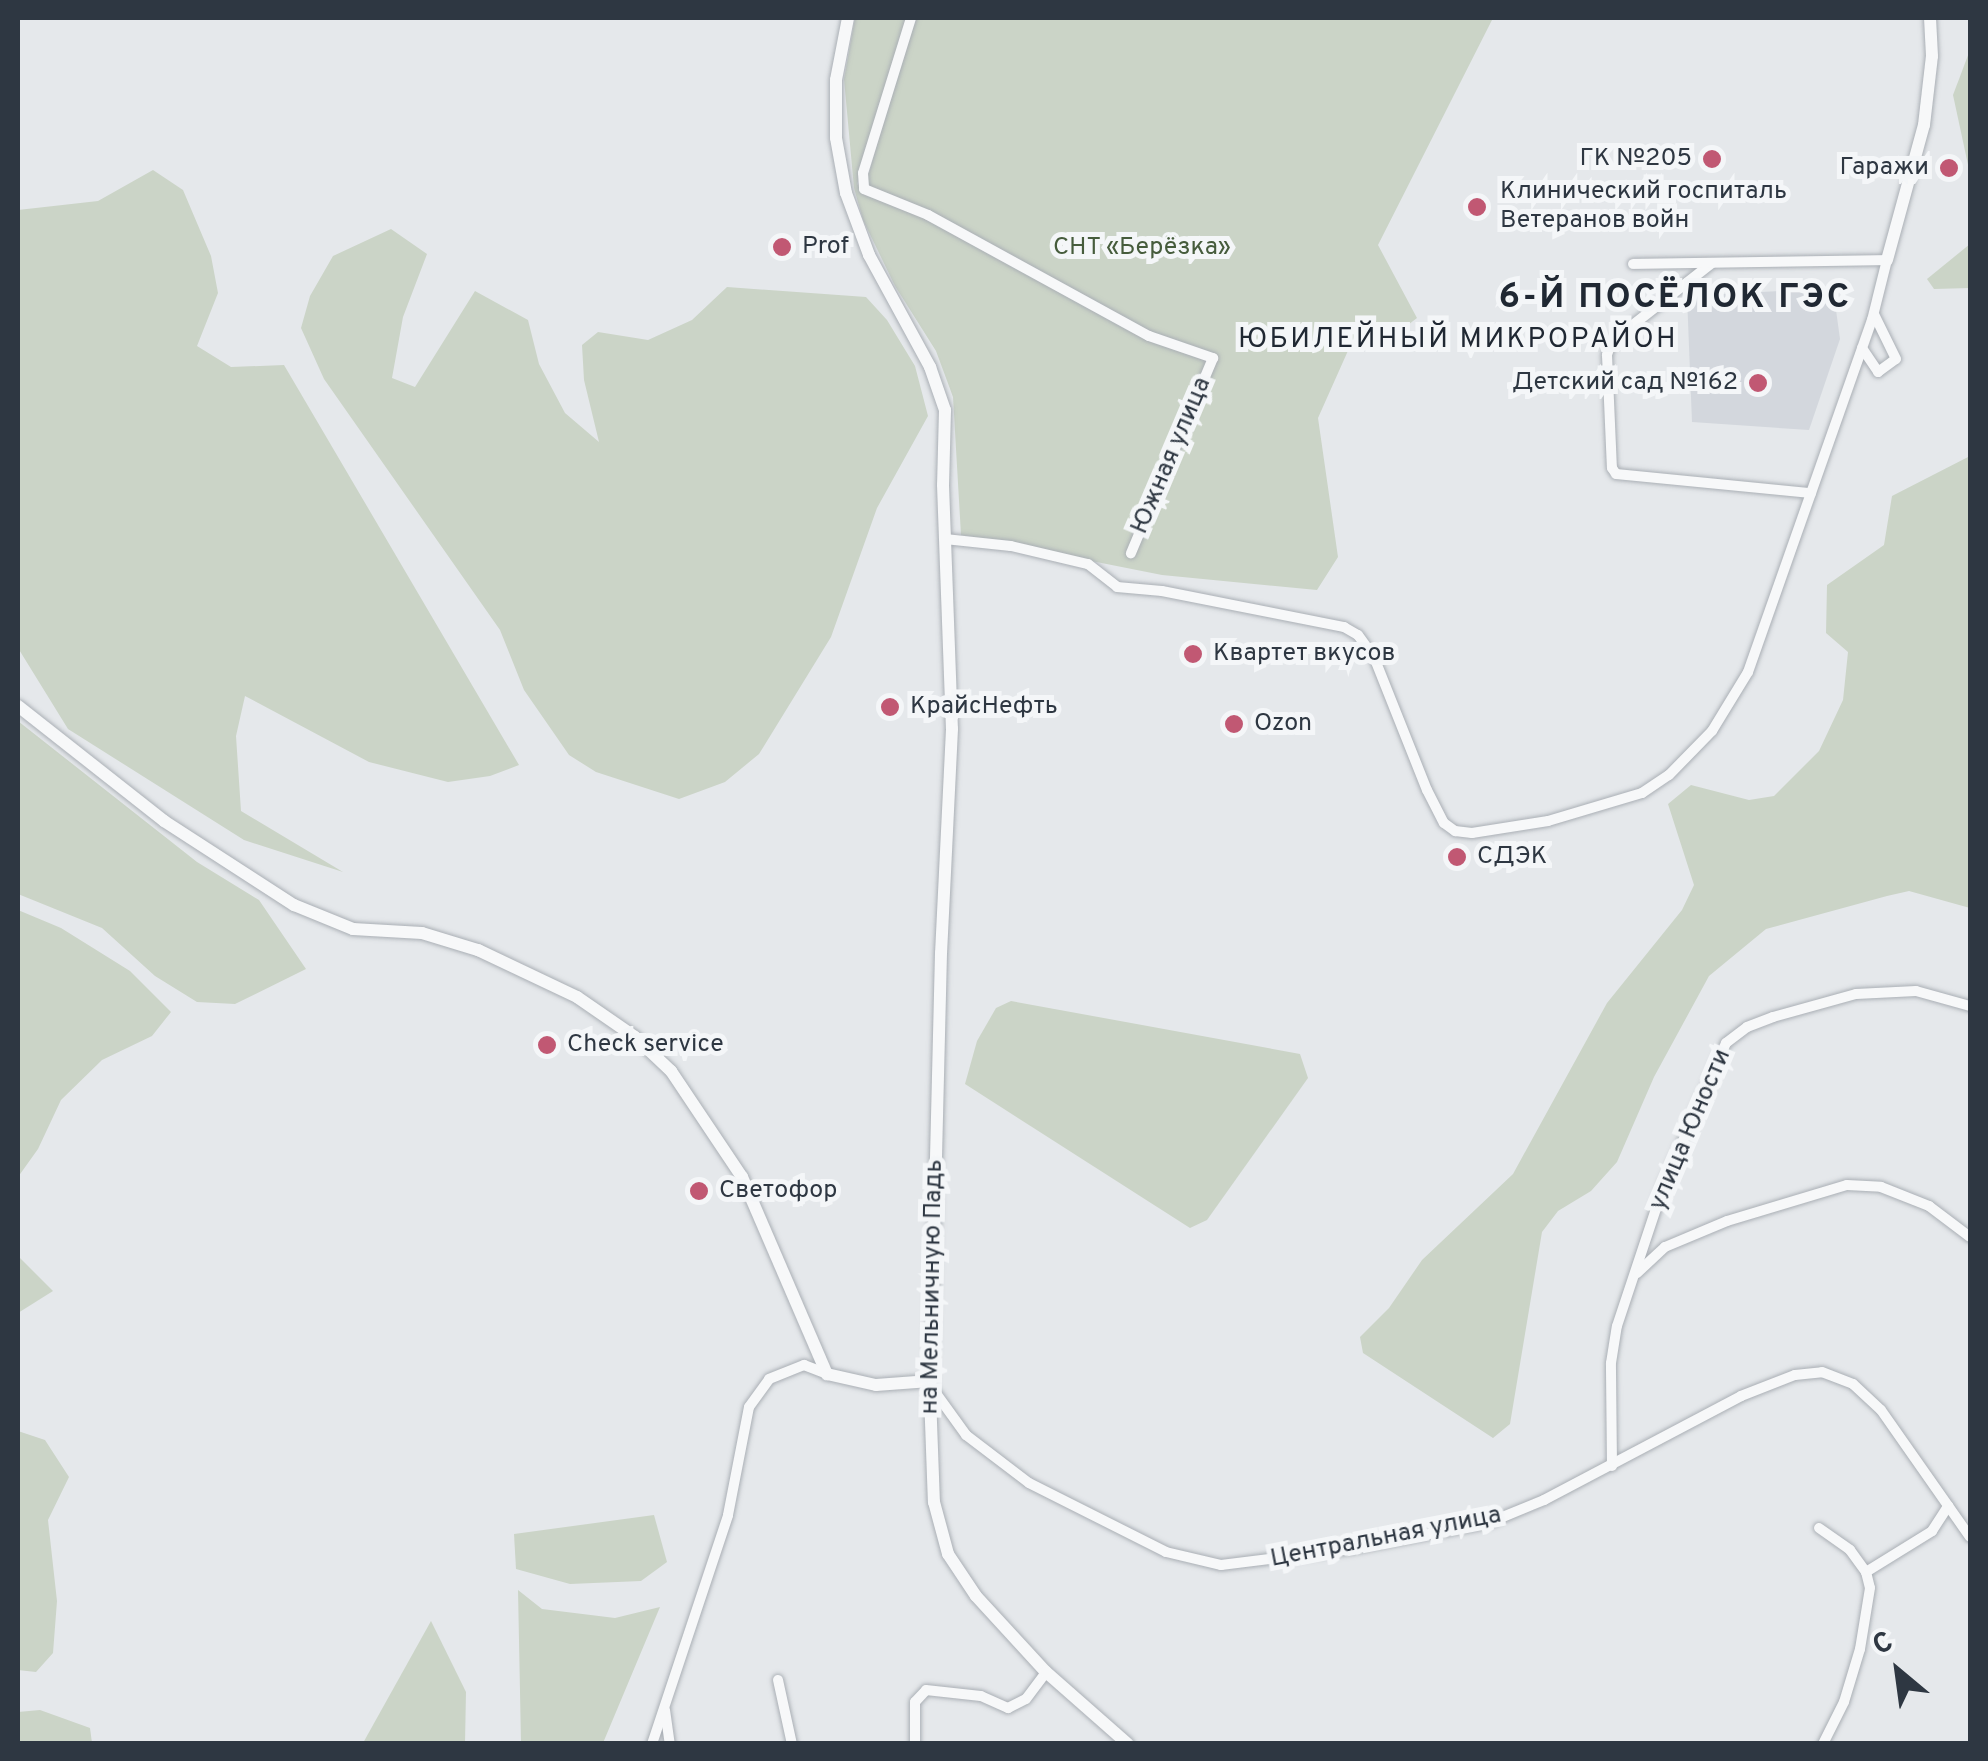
<!DOCTYPE html>
<html>
<head>
<meta charset="utf-8">
<style>
	body { margin:0 }
	#map { position:relative; width:1988px; height:1761px; overflow:hidden; background:#e5e8eb; font-family:Overpass,sans-serif }
	div>[style] { position:absolute }
	.built>* { inset:0; background:#d3d7dd }
	.green>* { inset:0; background:#cbd4c7 }
	.roads { filter:drop-shadow(0 0 2px #aaafb5) drop-shadow(0 0 2px #aaafb5) }
	.minor>* { height:10px; margin:-5px; padding:0 5px; transform-origin:5px; border-radius:5px; background:#f7f8f9 }
	.tertiary>* { height:12px; margin:-6px; padding:0 6px; transform-origin:6px; border-radius:6px; background:#f7f8f9 }
	.dots>* { width:28px; height:28px; translate:-50% -50%; box-sizing:border-box; border:5px solid #f4f6f8; border-radius:50% }
	span { translate:-50% -50%; white-space:nowrap; text-align:center; line-height:1.15; -webkit-text-stroke:10px #f4f6f8; paint-order:stroke }
	.poi-label { font-size:25px; color:#2e3742 }
	.right { translate:-100% -50%; text-align:right }
	.left { translate:0 -50%; text-align:left }
	.park-label { font-size:25px; color:#465c3c }
	.street-label { font-size:25px; color:#2e3742 }
	.neighbourhood-label { font-size:28px; color:#202833; letter-spacing:2.5px }
	.district-label { font-size:35px; color:#202833; font-weight:700; letter-spacing:2.5px }
	.frame { position:absolute; inset:0; border:20px solid #2e3742; pointer-events:none }
	.north { position:absolute; left:1848px; top:1621px; width:100px; height:100px; -webkit-text-stroke:8px #f4f6f8; paint-order:stroke; rotate:331deg; font-size:28px; font-weight:700; line-height:40px; text-align:center; color:#2e3742 }
	.north::after { content:''; display:block; margin:auto; width:35px; height:45px; background:#2e3742; clip-path:polygon(50% 0,100% 100%,50% 72%,0 100%) }
</style>
</head>
<body>
<div id="map">
	<div class="built">
		<div style="clip-path:polygon(1833px 288px,1840px 339px,1809px 430px,1692px 422px,1687px 296px)"></div>
	</div>
	<div class="green">
		<div style="clip-path:polygon(855px 18px,906px 18px,857px 185px,869px 173px,903px 51px,917px 18px,1493px 18px,1378px 245px,1417px 318px,1379px 347px,1355px 335px,1318px 418px,1338px 557px,1317px 590px,1162px 575px,961px 535px,953px 397px,936px 351px,895px 286px,863px 220px,854px 188px,844px 79px)"></div>
		<div style="clip-path:polygon(1970px 50px,1970px 174px,1953px 95px)"></div>
		<div style="clip-path:polygon(153px 170px,183px 190px,211px 256px,218px 293px,197px 346px,231px 367px,284px 365px,519px 765px,490px 776px,448px 782px,369px 762px,245px 696px,236px 736px,241px 811px,343px 872px,244px 840px,68px 729px,18px 648px,18px 210px,98px 201px)"></div>
		<div style="clip-path:polygon(391px 229px,427px 254px,403px 317px,392px 378px,415px 387px,475px 291px,528px 320px,539px 364px,565px 413px,599px 442px,584px 380px,582px 345px,598px 332px,648px 340px,692px 320px,727px 287px,866px 297px,887px 320px,915px 366px,928px 416px,877px 508px,831px 637px,759px 754px,725px 782px,679px 799px,596px 772px,569px 755px,524px 690px,500px 630px,324px 379px,301px 328px,310px 296px,333px 256px)"></div>
		<div style="clip-path:polygon(1970px 244px,1970px 288px,1934px 289px,1927px 279px)"></div>
		<div style="clip-path:polygon(1970px 456px,1970px 908px,1909px 891px,1887px 896px,1766px 929px,1709px 976px,1654px 1077px,1617px 1162px,1591px 1191px,1558px 1211px,1542px 1232px,1510px 1424px,1493px 1438px,1363px 1353px,1360px 1337px,1389px 1308px,1422px 1260px,1513px 1174px,1607px 1003px,1682px 910px,1694px 885px,1668px 804px,1691px 785px,1749px 800px,1774px 796px,1819px 751px,1843px 700px,1848px 652px,1826px 633px,1827px 585px,1884px 545px,1892px 496px)"></div>
		<div style="clip-path:polygon(18px 721px,197px 862px,259px 900px,306px 969px,235px 1004px,197px 1002px,155px 976px,102px 928px,18px 894px)"></div>
		<div style="clip-path:polygon(18px 910px,61px 928px,130px 971px,171px 1012px,152px 1036px,102px 1060px,61px 1100px,38px 1149px,18px 1177px)"></div>
		<div style="clip-path:polygon(1011px 1001px,1300px 1054px,1308px 1078px,1207px 1220px,1190px 1228px,965px 1084px,977px 1041px,996px 1008px)"></div>
		<div style="clip-path:polygon(18px 1256px,53px 1291px,18px 1313px)"></div>
		<div style="clip-path:polygon(18px 1431px,45px 1440px,69px 1477px,48px 1520px,57px 1601px,53px 1653px,36px 1672px,18px 1670px)"></div>
		<div style="clip-path:polygon(654px 1515px,667px 1562px,641px 1581px,570px 1584px,516px 1569px,514px 1534px)"></div>
		<div style="clip-path:polygon(518px 1590px,542px 1609px,615px 1618px,660px 1607px,603px 1743px,521px 1743px)"></div>
		<div style="clip-path:polygon(431px 1621px,466px 1692px,465px 1743px,363px 1743px)"></div>
		<div style="clip-path:polygon(40px 1710px,90px 1728px,92px 1743px,18px 1743px,18px 1712px)"></div>
	</div>
	<div class="roads">
		<div class="minor">
			<div style="left:911px;top:18px;width:162px;rotate:107.2deg"></div>
			<div style="left:863px;top:173px;width:16px;rotate:86deg"></div>
			<div style="left:864px;top:189px;width:69px;rotate:22.1deg"></div>
			<div style="left:928px;top:215px;width:252px;rotate:28.7deg"></div>
			<div style="left:1149px;top:336px;width:68px;rotate:19deg"></div>
			<div style="left:1213px;top:358px;width:212px;rotate:112.8deg"></div>
			<div style="left:1712px;top:263px;width:127px;rotate:142deg"></div>
			<div style="left:1612px;top:341px;width:15px;rotate:110deg"></div>
			<div style="left:1607px;top:355px;width:113px;rotate:87.5deg"></div>
			<div style="left:1612px;top:468px;width:7px;rotate:56deg"></div>
			<div style="left:1616px;top:474px;width:196px;rotate:5.6deg"></div>
			<div style="left:1862px;top:348px;width:29px;rotate:56deg"></div>
			<div style="left:1878px;top:372px;width:22px;rotate:-36deg"></div>
			<div style="left:1896px;top:359px;width:50px;rotate:-116.1deg"></div>
			<div style="left:945px;top:539px;width:66px;rotate:6.1deg"></div>
			<div style="left:1011px;top:546px;width:79px;rotate:13.2deg"></div>
			<div style="left:1088px;top:564px;width:37px;rotate:38deg"></div>
			<div style="left:1117px;top:587px;width:45px;rotate:5.1deg"></div>
			<div style="left:1162px;top:591px;width:186px;rotate:11.2deg"></div>
			<div style="left:1344px;top:627px;width:16px;rotate:30deg"></div>
			<div style="left:1358px;top:635px;width:27px;rotate:54deg"></div>
			<div style="left:1374px;top:657px;width:143px;rotate:68.3deg"></div>
			<div style="left:1427px;top:790px;width:37px;rotate:63deg"></div>
			<div style="left:1444px;top:823px;width:14px;rotate:36deg"></div>
			<div style="left:1455px;top:831px;width:17px;rotate:7deg"></div>
			<div style="left:1472px;top:833px;width:77px;rotate:-9deg"></div>
			<div style="left:1548px;top:821px;width:98px;rotate:-16.6deg"></div>
			<div style="left:1642px;top:793px;width:32px;rotate:-34deg"></div>
			<div style="left:1669px;top:775px;width:62px;rotate:-45.7deg"></div>
			<div style="left:1712px;top:731px;width:69px;rotate:-58.6deg"></div>
			<div style="left:1748px;top:672px;width:373px;rotate:-70.6deg"></div>
			<div style="left:1872px;top:320px;width:62px;rotate:-76deg"></div>
			<div style="left:1887px;top:260px;width:254px;rotate:179.1deg"></div>
			<div style="left:1637px;top:1273px;width:38px;rotate:-43deg"></div>
			<div style="left:1665px;top:1247px;width:67px;rotate:-22.8deg"></div>
			<div style="left:1727px;top:1221px;width:125px;rotate:-16.7deg"></div>
			<div style="left:1847px;top:1185px;width:34px;rotate:3deg"></div>
			<div style="left:1881px;top:1187px;width:52px;rotate:21.6deg"></div>
			<div style="left:1929px;top:1206px;width:51px;rotate:37.1deg"></div>
			<div style="left:930px;top:1385px;width:62px;rotate:54.2deg"></div>
			<div style="left:966px;top:1435px;width:79px;rotate:37.3deg"></div>
			<div style="left:1029px;top:1483px;width:153px;rotate:26.7deg"></div>
			<div style="left:1166px;top:1552px;width:57px;rotate:13.3deg"></div>
			<div style="left:1221px;top:1565px;width:130px;rotate:-7.1deg"></div>
			<div style="left:1350px;top:1549px;width:140px;rotate:-10.7deg"></div>
			<div style="left:1488px;top:1523px;width:61px;rotate:-22.3deg"></div>
			<div style="left:1544px;top:1500px;width:223px;rotate:-27.8deg"></div>
			<div style="left:1741px;top:1396px;width:58px;rotate:-21.3deg"></div>
			<div style="left:1795px;top:1375px;width:27px;rotate:-6deg"></div>
			<div style="left:1822px;top:1372px;width:33px;rotate:21deg"></div>
			<div style="left:1853px;top:1384px;width:38px;rotate:43deg"></div>
			<div style="left:1881px;top:1410px;width:155px;rotate:55deg"></div>
			<div style="left:1612px;top:1466px;width:103px;rotate:-90.6deg"></div>
			<div style="left:1611px;top:1363px;width:37px;rotate:-81deg"></div>
			<div style="left:1617px;top:1326px;width:152px;rotate:-71.6deg"></div>
			<div style="left:1665px;top:1182px;width:152px;rotate:-66.3deg"></div>
			<div style="left:1726px;top:1043px;width:26px;rotate:-37deg"></div>
			<div style="left:1747px;top:1027px;width:28px;rotate:-21deg"></div>
			<div style="left:1773px;top:1017px;width:86px;rotate:-15.5deg"></div>
			<div style="left:1856px;top:994px;width:60px;rotate:-2.9deg"></div>
			<div style="left:1916px;top:991px;width:56px;rotate:15.5deg"></div>
			<div style="left:1819px;top:1528px;width:38px;rotate:35deg"></div>
			<div style="left:1850px;top:1550px;width:27px;rotate:54deg"></div>
			<div style="left:1866px;top:1572px;width:16px;rotate:76deg"></div>
			<div style="left:1870px;top:1588px;width:62px;rotate:99.3deg"></div>
			<div style="left:1860px;top:1649px;width:55px;rotate:106.8deg"></div>
			<div style="left:1844px;top:1702px;width:47px;rotate:116.6deg"></div>
			<div style="left:1866px;top:1572px;width:78px;rotate:-31.8deg"></div>
			<div style="left:1932px;top:1531px;width:30px;rotate:-57deg"></div>
			<div style="left:778px;top:1680px;width:66px;rotate:77.7deg"></div>
			<div style="left:665px;top:1710px;width:34px;rotate:82deg"></div>
			<div style="left:652px;top:1744px;width:241px;rotate:-71.6deg"></div>
			<div style="left:728px;top:1515px;width:110px;rotate:-79deg"></div>
			<div style="left:749px;top:1407px;width:34px;rotate:-54deg"></div>
			<div style="left:769px;top:1379px;width:38px;rotate:-22deg"></div>
			<div style="left:804px;top:1365px;width:25px;rotate:21deg"></div>
			<div style="left:915px;top:1744px;width:42px;rotate:-90deg"></div>
			<div style="left:915px;top:1702px;width:16px;rotate:-47deg"></div>
			<div style="left:926px;top:1690px;width:55px;rotate:6.2deg"></div>
			<div style="left:981px;top:1696px;width:30px;rotate:24deg"></div>
			<div style="left:1008px;top:1708px;width:20px;rotate:-27deg"></div>
			<div style="left:1026px;top:1699px;width:34px;rotate:-53deg"></div>
		</div>
		<div class="tertiary">
			<div style="left:848px;top:18px;width:63px;rotate:101deg"></div>
			<div style="left:836px;top:80px;width:58px;rotate:90deg"></div>
			<div style="left:836px;top:138px;width:56px;rotate:79.7deg"></div>
			<div style="left:846px;top:193px;width:66px;rotate:69.6deg"></div>
			<div style="left:869px;top:255px;width:128px;rotate:61.4deg"></div>
			<div style="left:930px;top:367px;width:46px;rotate:70.8deg"></div>
			<div style="left:945px;top:410px;width:75px;rotate:91.5deg"></div>
			<div style="left:943px;top:485px;width:244px;rotate:87.9deg"></div>
			<div style="left:952px;top:729px;width:224px;rotate:92.8deg"></div>
			<div style="left:941px;top:953px;width:442px;rotate:91.4deg"></div>
			<div style="left:930px;top:1395px;width:107px;rotate:87.9deg"></div>
			<div style="left:934px;top:1502px;width:54px;rotate:74.9deg"></div>
			<div style="left:948px;top:1554px;width:50px;rotate:56.3deg"></div>
			<div style="left:976px;top:1596px;width:103px;rotate:47.4deg"></div>
			<div style="left:1046px;top:1672px;width:109px;rotate:41.3deg"></div>
			<div style="left:1887px;top:260px;width:140px;rotate:-74.7deg"></div>
			<div style="left:1924px;top:125px;width:69px;rotate:-83.4deg"></div>
			<div style="left:1932px;top:56px;width:38px;rotate:-93deg"></div>
			<div style="left:18px;top:706px;width:186px;rotate:38.2deg"></div>
			<div style="left:164px;top:821px;width:155px;rotate:32.9deg"></div>
			<div style="left:294px;top:905px;width:64px;rotate:22.1deg"></div>
			<div style="left:353px;top:929px;width:69px;rotate:3.3deg"></div>
			<div style="left:422px;top:933px;width:59px;rotate:16.9deg"></div>
			<div style="left:478px;top:950px;width:110px;rotate:25.4deg"></div>
			<div style="left:577px;top:997px;width:70px;rotate:34.6deg"></div>
			<div style="left:635px;top:1037px;width:50px;rotate:43.4deg"></div>
			<div style="left:671px;top:1071px;width:128px;rotate:56.2deg"></div>
			<div style="left:742px;top:1177px;width:215px;rotate:66.7deg"></div>
			<div style="left:827px;top:1374px;width:50px;rotate:12.7deg"></div>
			<div style="left:876px;top:1385px;width:54px;rotate:-4.2deg"></div>
		</div>
	</div>
	<div class="dots">
		<div style="left:1712px;top:159px;background:#c15873"></div>
		<div style="left:1949px;top:168px;background:#c15873"></div>
		<div style="left:1477px;top:207px;background:#c15873"></div>
		<div style="left:782px;top:247px;background:#c15873"></div>
		<div style="left:1758px;top:383px;background:#c15873"></div>
		<div style="left:1193px;top:654px;background:#c15873"></div>
		<div style="left:890px;top:707px;background:#c15873"></div>
		<div style="left:1234px;top:724px;background:#c15873"></div>
		<div style="left:1457px;top:857px;background:#c15873"></div>
		<div style="left:547px;top:1045px;background:#c15873"></div>
		<div style="left:699px;top:1191px;background:#c15873"></div>
	</div>
	<div class="poi-label">
		<span class="right" style="left:1692px;top:159px">ГК №205</span>
		<span class="right" style="left:1929px;top:168px">Гаражи</span>
		<span class="left" style="left:1500px;top:207px">Клинический госпиталь<br>Ветеранов войн</span>
		<span class="left" style="left:802px;top:247px">Prof</span>
		<span class="right" style="left:1738px;top:383px">Детский сад №162</span>
		<span class="left" style="left:1213px;top:654px">Квартет вкусов</span>
		<span class="left" style="left:910px;top:707px">КрайсНефть</span>
		<span class="left" style="left:1254px;top:724px">Ozon</span>
		<span class="left" style="left:1477px;top:857px">СДЭК</span>
		<span class="left" style="left:567px;top:1045px">Check service</span>
		<span class="left" style="left:719px;top:1191px">Светофор</span>
	</div>
	<div class="park-label">
		<span style="left:1142px;top:248px">СНТ «Берёзка»</span>
	</div>
	<div class="street-label">
		<span style="left:1172px;top:456px;rotate:-67deg">Южная улица</span>
		<span style="left:1691px;top:1130px;rotate:-67deg">улица Юности</span>
		<span style="left:933px;top:1287px;rotate:-89deg">на Мельничную Падь</span>
		<span style="left:1386px;top:1538px;rotate:-11deg">Центральная улица</span>
	</div>
	<div class="neighbourhood-label">
		<span style="left:1458px;top:340px">ЮБИЛЕЙНЫЙ МИКРОРАЙОН</span>
	</div>
	<div class="district-label">
		<span style="left:1675px;top:298px">6-Й ПОСЁЛОК ГЭС</span>
	</div>
	<div class="frame"></div>
	<div class="north">С</div>
</div>
</body>
</html>
